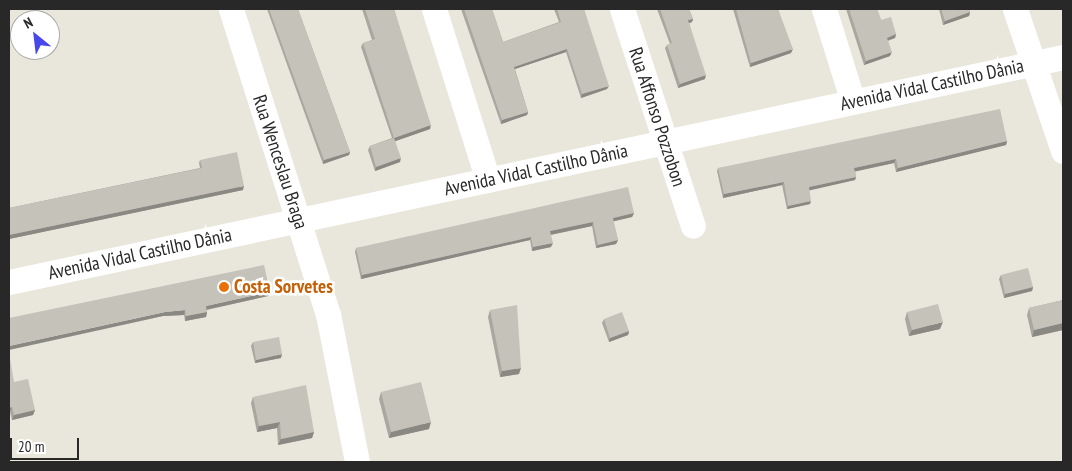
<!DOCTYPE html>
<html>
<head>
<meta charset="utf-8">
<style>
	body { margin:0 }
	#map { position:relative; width:1072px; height:471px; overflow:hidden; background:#e9e6db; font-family:"PT Sans Narrow",sans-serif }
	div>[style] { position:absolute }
	.minor>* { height:25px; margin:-12.5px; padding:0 12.5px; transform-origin:12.5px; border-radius:12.5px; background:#fff }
	.wall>* { inset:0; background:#a9a7a0 }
	.shaded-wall>* { inset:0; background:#8a8882 }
	.building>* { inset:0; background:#c5c2ba }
	.dots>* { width:14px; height:14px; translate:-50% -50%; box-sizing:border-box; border:2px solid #fff; border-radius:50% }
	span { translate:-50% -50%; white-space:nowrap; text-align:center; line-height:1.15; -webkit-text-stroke:5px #fff; paint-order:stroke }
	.street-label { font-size:19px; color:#282828 }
	.food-label { font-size:19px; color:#c56008; font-weight:700 }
	.left { translate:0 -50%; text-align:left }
	.frame { position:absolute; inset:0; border:10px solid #282828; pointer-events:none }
	.north { position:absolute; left:10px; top:10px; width:50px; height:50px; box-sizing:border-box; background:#fff; border:1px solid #a9a9a9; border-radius:50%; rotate:331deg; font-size:14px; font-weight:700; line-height:20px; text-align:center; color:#282828 }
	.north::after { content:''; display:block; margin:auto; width:18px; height:22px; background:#4747eb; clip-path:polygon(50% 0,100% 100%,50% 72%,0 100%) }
	.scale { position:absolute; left:10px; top:438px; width:69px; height:22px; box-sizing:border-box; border:2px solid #282828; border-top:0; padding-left:6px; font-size:15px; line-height:18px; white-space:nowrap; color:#282828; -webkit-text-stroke:4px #fff; paint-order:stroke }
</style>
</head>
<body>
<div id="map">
	<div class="minor">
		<div style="left:231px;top:9px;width:320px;rotate:72.4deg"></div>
		<div style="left:328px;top:314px;width:151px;rotate:78.9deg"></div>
		<div style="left:434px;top:9px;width:179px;rotate:72.5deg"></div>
		<div style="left:622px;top:9px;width:228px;rotate:71.9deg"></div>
		<div style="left:824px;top:9px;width:97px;rotate:72.7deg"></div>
		<div style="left:1015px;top:9px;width:150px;rotate:71.3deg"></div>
		<div style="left:9px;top:282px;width:1078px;rotate:-12.05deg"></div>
	</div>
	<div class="wall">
		<div style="clip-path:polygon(267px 9px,298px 9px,350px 152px,349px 155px,323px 164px)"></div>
		<div style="clip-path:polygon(362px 9px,394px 9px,430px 129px,395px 141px,400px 162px,375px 171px,368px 150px,370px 146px,392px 138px,361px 47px,363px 43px,372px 40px)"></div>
		<div style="clip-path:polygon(461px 9px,492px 9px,503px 42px,559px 22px,554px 9px,584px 9px,607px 89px,581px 98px,566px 52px,515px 69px,528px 112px,527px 115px,501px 124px)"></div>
		<div style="clip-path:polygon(657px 9px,689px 9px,693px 19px,692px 22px,689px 23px,705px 79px,678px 88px,665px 48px,667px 45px,670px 44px)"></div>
		<div style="clip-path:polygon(733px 9px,778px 9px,791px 53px,750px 67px)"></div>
		<div style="clip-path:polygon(846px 9px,877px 9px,881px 20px,896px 34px,895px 38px,888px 41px,890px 56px,864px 65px)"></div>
		<div style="clip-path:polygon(939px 9px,969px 9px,970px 12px,969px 16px,943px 25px)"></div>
		<div style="clip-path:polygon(1007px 141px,1006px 145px,896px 172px,894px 163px,855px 171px,856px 177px,855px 180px,809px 190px,810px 204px,787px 209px,782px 185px,723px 198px,717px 171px,718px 168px)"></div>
		<div style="clip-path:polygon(200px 160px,243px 190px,9px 239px,9px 208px,200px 168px,199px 163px)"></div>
		<div style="clip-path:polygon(634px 213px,632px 217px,613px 221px,618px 240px,616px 244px,596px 248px,592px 226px,551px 235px,551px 247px,532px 251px,530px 240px,361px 279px,355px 252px,356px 248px)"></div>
		<div style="clip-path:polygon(1001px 275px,1033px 287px,1032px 291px,1004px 298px,999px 279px)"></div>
		<div style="clip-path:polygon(270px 292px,268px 296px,207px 310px,207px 312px,206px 317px,185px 321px,184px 315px,163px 316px,9px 350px)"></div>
		<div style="clip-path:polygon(1063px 300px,1063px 330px,1032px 337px,1027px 315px,1029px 308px)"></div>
		<div style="clip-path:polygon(490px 310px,519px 374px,500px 377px,488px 317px)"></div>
		<div style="clip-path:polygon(907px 312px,940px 329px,909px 336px,905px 319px)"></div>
		<div style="clip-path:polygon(604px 319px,629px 331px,628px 335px,609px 342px,602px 323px)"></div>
		<div style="clip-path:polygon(253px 342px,281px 358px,255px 363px,251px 346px)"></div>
		<div style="clip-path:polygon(14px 382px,35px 410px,33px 415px,12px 420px,10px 412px)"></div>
		<div style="clip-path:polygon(381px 392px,429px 429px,389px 438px,379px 399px)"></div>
		<div style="clip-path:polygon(253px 397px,314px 432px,312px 438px,278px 445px,277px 428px,257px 432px,251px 403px)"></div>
	</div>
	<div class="shaded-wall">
		<div style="clip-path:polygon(970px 12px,969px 16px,943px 25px,945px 21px)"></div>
		<div style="clip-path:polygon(693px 19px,692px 22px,687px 24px,688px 20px)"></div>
		<div style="clip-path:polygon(896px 34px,895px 38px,885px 41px,887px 38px)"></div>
		<div style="clip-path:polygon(567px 49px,566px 52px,512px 70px,514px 67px)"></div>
		<div style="clip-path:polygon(793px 49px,791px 53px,750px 67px,751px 63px)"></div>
		<div style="clip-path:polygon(892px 52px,890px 56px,864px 65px,866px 61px)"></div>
		<div style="clip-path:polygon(706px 75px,705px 79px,678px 88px,680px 84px)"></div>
		<div style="clip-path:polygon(609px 86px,607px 89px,581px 98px,582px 94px)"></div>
		<div style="clip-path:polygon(528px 112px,527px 115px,501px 124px,502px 120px)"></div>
		<div style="clip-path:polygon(431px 125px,430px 129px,393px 142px,394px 138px)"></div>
		<div style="clip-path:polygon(1007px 141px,1006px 145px,896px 172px,898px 168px)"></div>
		<div style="clip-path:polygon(350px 152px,349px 155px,323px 164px,324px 160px)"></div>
		<div style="clip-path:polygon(401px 158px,400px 162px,375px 171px,376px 167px)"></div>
		<div style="clip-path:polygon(896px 159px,894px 163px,853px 172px,854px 168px)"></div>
		<div style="clip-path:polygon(856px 177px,855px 180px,807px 191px,809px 187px)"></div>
		<div style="clip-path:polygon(784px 182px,782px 185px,723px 198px,724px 194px)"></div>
		<div style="clip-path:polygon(244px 186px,243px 190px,9px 239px,9px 235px)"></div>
		<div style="clip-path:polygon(811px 201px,810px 204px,787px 209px,788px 206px)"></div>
		<div style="clip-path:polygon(634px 213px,632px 217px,611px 222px,613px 218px)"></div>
		<div style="clip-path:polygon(593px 222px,592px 226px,549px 235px,550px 231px)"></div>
		<div style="clip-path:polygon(531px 237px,530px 240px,361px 279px,362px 275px)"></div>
		<div style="clip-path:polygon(618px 240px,616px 244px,596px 248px,598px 245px)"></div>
		<div style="clip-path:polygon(553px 243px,551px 247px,532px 251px,533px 247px)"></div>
		<div style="clip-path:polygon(1033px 287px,1032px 291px,1004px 298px,1005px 294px)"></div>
		<div style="clip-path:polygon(270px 292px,268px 296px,204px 310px,206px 306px)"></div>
		<div style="clip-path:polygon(185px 310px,184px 315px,163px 316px,9px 350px,9px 346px,165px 312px)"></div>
		<div style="clip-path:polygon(207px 312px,206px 317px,185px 321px,186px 316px)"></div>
		<div style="clip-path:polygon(943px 322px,940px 329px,909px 336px,912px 330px)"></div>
		<div style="clip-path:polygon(1063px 323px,1063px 330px,1032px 337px,1034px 330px)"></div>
		<div style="clip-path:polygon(629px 331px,628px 335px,609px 342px,610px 338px)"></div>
		<div style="clip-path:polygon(282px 354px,281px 358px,255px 363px,256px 360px)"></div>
		<div style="clip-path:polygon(521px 368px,519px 374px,500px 377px,502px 371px)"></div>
		<div style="clip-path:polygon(12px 407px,10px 412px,9px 412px,9px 408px)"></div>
		<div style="clip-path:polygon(35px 410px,33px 415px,12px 420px,14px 415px)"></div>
		<div style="clip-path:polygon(280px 422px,277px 428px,257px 432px,259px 426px)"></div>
		<div style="clip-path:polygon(431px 422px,429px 429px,389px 438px,391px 432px)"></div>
		<div style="clip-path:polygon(314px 432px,312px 438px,278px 445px,281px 439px)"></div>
	</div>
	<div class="building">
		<div style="clip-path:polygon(269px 9px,298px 9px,350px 152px,324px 160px)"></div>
		<div style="clip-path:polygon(365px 9px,394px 9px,431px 125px,394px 138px,401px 158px,376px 167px,370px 146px,394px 138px,363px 43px,375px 39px)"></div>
		<div style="clip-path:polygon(464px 9px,492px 9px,503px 42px,561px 22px,557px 9px,584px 9px,609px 86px,582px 94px,567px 49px,514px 67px,528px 112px,502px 120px)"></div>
		<div style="clip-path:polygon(660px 9px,689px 9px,693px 19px,688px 20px,706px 75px,680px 84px,667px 45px,672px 43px)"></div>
		<div style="clip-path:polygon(736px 9px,778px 9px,793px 49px,751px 63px)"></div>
		<div style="clip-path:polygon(849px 9px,877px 9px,881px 20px,891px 17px,896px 34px,887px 38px,892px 52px,866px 61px)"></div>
		<div style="clip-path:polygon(941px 9px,969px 9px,970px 12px,945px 21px)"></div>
		<div style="clip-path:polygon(1000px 109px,1007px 141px,898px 168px,896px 159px,854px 168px,856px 177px,809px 187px,811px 201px,788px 206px,784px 182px,724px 194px,718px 168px)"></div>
		<div style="clip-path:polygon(237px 152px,244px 186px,9px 235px,9px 208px,202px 168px,200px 160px)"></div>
		<div style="clip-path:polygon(628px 187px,634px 213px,613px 218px,618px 240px,598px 245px,593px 222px,550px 231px,553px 243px,533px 247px,531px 237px,362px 275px,356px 248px)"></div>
		<div style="clip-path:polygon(264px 265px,270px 292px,206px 306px,207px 312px,186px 316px,185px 310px,165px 312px,9px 346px,9px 318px)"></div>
		<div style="clip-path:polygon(1028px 268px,1033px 287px,1005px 294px,1001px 275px)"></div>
		<div style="clip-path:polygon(1063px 300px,1063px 323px,1034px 330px,1029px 308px)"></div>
		<div style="clip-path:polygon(938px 304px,943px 322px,912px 330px,907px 312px)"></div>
		<div style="clip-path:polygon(517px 305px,521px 368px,502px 371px,490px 310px)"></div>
		<div style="clip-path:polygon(622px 312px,629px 331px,610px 338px,604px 319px)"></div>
		<div style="clip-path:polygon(279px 337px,282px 354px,256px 360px,253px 342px)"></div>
		<div style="clip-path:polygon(9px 352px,14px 382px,28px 379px,35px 410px,14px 415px,12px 407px,9px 408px)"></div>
		<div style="clip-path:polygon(421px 382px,431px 422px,391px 432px,381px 392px)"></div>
		<div style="clip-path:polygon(306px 385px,314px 432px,281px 439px,280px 422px,259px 426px,253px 397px)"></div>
	</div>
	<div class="dots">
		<div style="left:224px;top:287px;background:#e8710a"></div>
	</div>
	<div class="street-label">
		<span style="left:932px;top:85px;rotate:-12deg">Avenida Vidal Castilho Dânia</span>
		<span style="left:657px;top:117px;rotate:72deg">Rua Affonso Pozzobon</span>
		<span style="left:280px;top:162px;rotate:72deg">Rua Wenceslau Braga</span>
		<span style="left:536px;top:170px;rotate:-12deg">Avenida Vidal Castilho Dânia</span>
		<span style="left:140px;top:254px;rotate:-12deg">Avenida Vidal Castilho Dânia</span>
	</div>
	<div class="food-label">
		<span class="left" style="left:234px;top:287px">Costa Sorvetes</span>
	</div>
	<div class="frame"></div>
	<div class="north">N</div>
	<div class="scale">20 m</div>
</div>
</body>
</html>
